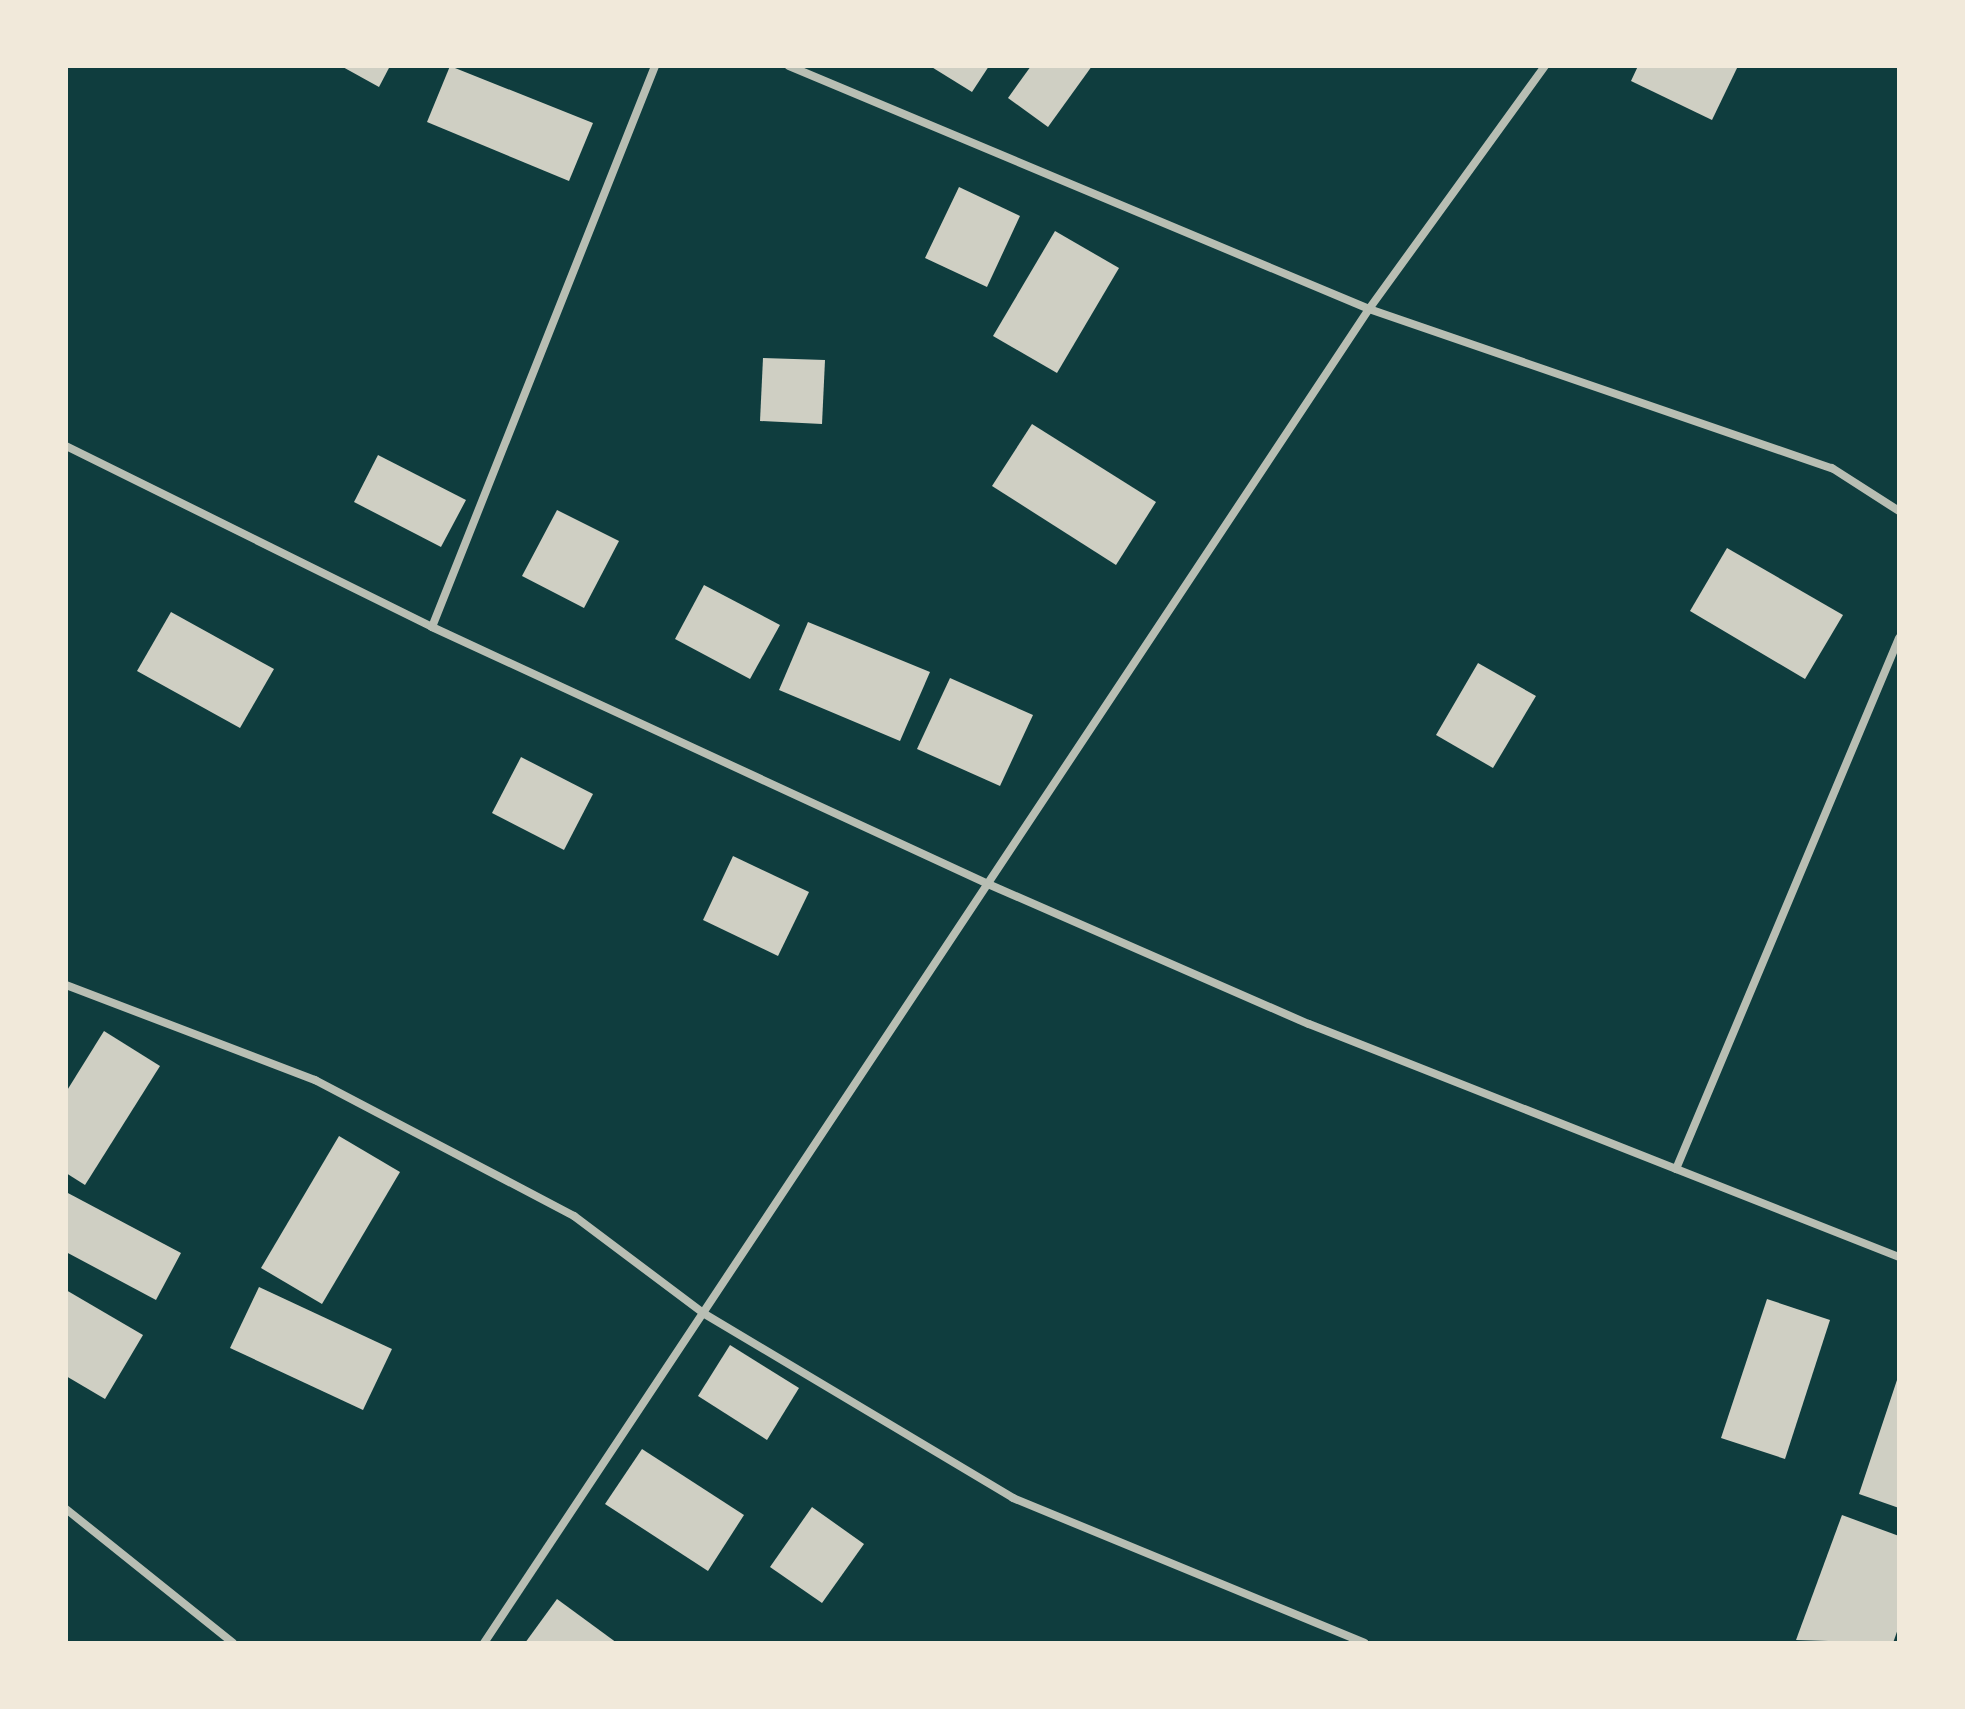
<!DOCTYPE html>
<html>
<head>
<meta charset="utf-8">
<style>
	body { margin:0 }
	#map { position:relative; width:1965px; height:1709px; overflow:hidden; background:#0f3d3e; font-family:Quicksand,sans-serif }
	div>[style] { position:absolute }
	.building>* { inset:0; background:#cfcfc3 }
	.minor>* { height:8px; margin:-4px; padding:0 4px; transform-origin:4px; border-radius:4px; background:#b8beb3 }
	span { translate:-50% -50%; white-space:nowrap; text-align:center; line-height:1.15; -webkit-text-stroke:6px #f1e9da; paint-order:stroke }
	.frame { position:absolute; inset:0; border:68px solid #f1e9da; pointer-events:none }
</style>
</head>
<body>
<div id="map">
	<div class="building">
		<div style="clip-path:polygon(341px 66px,390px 66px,379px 87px)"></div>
		<div style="clip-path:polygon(450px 66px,593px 123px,569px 181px,427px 122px)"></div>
		<div style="clip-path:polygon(930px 66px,989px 66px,972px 92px)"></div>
		<div style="clip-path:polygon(1031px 66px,1092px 66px,1048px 127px,1008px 98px)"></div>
		<div style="clip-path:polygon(1638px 66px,1738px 66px,1712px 120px,1631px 81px)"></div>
		<div style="clip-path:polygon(959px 187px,1020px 216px,987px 287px,925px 258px)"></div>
		<div style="clip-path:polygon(1055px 231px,1119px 268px,1057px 373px,993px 336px)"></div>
		<div style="clip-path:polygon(763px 358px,825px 360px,822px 424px,760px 421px)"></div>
		<div style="clip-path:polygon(1032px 424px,1156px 502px,1116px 565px,992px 486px)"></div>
		<div style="clip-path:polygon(378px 455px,466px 500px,441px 547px,354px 502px)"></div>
		<div style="clip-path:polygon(557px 510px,619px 541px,584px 608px,522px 576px)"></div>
		<div style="clip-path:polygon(1727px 548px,1843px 615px,1805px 679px,1690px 611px)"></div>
		<div style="clip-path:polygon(704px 585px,780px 625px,750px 679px,675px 639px)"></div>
		<div style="clip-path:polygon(171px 612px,274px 669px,240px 728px,137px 671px)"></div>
		<div style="clip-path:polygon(808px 622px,930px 672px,900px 741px,779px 690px)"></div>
		<div style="clip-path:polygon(1478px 663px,1536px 696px,1493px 768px,1436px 735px)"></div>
		<div style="clip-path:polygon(950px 678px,1033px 715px,1000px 786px,917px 749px)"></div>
		<div style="clip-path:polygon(521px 757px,593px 794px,564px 850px,492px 813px)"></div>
		<div style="clip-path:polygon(733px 856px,809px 892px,778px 956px,703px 920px)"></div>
		<div style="clip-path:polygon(104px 1031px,160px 1066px,85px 1185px,66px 1173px,66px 1092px)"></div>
		<div style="clip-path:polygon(339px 1136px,400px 1172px,322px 1304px,261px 1268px)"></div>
		<div style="clip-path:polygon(66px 1192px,181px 1253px,156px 1300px,66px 1252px)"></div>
		<div style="clip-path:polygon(259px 1287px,392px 1349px,363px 1410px,230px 1348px)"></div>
		<div style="clip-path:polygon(66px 1290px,143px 1335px,105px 1399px,66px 1376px)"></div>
		<div style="clip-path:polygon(1767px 1299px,1830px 1320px,1785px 1459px,1721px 1438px)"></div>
		<div style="clip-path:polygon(730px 1345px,799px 1388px,767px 1440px,698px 1396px)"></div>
		<div style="clip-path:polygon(1898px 1377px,1899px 1377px,1899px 1508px,1859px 1494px)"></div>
		<div style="clip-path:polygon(642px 1449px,744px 1515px,708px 1571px,605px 1504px)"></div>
		<div style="clip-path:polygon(812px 1507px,864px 1544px,822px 1603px,770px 1567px)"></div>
		<div style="clip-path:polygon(1842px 1515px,1899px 1536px,1899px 1626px,1893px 1643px,1796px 1640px)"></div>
		<div style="clip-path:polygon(557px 1599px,617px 1643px,525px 1643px)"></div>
	</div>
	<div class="minor">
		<div style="left:789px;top:66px;width:629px;rotate:22.73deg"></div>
		<div style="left:1369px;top:309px;width:490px;rotate:19deg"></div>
		<div style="left:1832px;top:468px;width:80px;rotate:32.7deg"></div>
		<div style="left:66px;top:446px;width:408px;rotate:26.3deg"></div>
		<div style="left:432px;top:627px;width:613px;rotate:24.81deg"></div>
		<div style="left:988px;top:884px;width:350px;rotate:23.6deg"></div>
		<div style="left:1309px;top:1024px;width:634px;rotate:21.55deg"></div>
		<div style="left:432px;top:627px;width:604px;rotate:-68.32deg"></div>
		<div style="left:66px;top:985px;width:267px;rotate:20.9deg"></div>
		<div style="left:315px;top:1080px;width:293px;rotate:27.7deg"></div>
		<div style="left:574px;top:1216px;width:161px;rotate:36.9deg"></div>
		<div style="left:703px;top:1313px;width:361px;rotate:30.8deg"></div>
		<div style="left:1013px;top:1498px;width:380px;rotate:22.4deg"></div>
		<div style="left:1676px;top:1169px;width:576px;rotate:-67.22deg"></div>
		<div style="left:66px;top:1509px;width:214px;rotate:38.7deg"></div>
		<div style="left:484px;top:1643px;width:1601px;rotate:-56.44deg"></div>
		<div style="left:1369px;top:309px;width:300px;rotate:-54.1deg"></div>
	</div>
	<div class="frame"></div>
</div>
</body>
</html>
